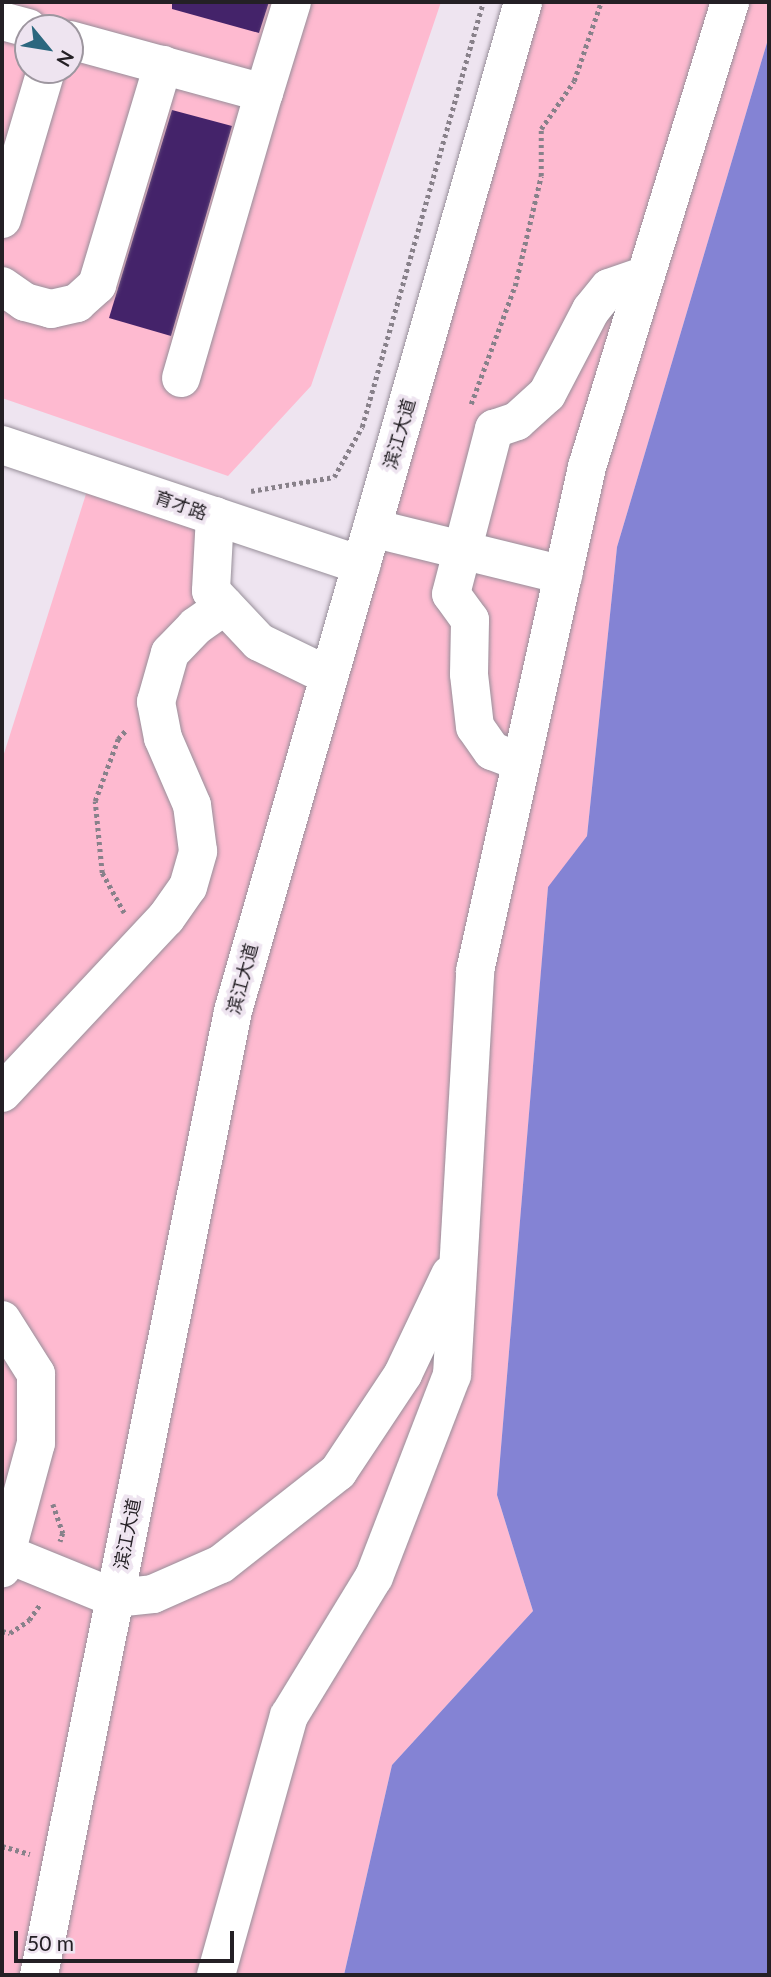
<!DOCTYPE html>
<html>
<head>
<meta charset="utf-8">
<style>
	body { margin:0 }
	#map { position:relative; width:771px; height:1977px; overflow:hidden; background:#eee4f0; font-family:Lato,"Noto Sans SC",sans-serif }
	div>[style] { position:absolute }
	.green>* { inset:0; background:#febad0 }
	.water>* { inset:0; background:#8483d4 }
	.building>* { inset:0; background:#44236a }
	.path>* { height:4.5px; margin-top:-2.25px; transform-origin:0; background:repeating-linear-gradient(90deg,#88818a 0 3.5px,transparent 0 7px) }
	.roads { filter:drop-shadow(0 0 2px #978e99) drop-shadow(0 0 2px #978e99) }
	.minor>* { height:38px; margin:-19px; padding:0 19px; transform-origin:19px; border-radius:19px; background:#fff }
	span { translate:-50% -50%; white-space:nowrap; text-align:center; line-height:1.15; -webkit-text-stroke:7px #eee4f0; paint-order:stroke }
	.street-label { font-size:18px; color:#242025 }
	.frame { position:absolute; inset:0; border:4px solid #242025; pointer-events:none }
	.north { position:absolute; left:14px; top:14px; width:70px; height:70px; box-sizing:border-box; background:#eee4f0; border:2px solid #9d969f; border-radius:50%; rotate:120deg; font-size:19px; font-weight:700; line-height:28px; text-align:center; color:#242025 }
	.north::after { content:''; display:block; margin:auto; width:24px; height:32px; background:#2b677e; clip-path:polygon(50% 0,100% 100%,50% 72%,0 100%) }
	.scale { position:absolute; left:14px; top:1931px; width:220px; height:32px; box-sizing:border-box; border:4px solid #242025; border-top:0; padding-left:9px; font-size:21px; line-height:24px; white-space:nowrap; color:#242025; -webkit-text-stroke:5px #eee4f0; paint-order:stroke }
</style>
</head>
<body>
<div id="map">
	<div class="green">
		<div style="clip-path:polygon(evenodd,2px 2px,441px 2px,311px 386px,228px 476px,2px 398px,2px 2px,28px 28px,70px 28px,70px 70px,28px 70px,28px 28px)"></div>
		<div style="clip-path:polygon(510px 2px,769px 2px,769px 36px,617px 547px,587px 836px,548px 888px,497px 1495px,533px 1611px,392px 1765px,344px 1975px,2px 1975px,2px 760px,92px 475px,215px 516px,211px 591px,329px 675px)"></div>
	</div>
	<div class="water">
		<div style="clip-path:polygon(769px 36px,769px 1975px,344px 1975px,392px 1765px,533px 1611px,497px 1495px,548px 887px,587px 836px,617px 547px)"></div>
	</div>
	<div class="building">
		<div style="clip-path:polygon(172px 2px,269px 2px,259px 33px,172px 9px)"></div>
		<div style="clip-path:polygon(172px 110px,232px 126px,171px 336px,109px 318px)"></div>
	</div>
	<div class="path">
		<div style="left:471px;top:404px;width:126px;rotate:-69.6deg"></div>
		<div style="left:515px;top:286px;width:113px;rotate:-76.7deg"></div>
		<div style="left:541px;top:176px;width:47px;rotate:-90deg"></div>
		<div style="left:541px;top:129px;width:58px;rotate:-55.5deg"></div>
		<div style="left:574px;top:81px;width:83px;rotate:-71.1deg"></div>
		<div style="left:251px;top:491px;width:84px;rotate:-9.6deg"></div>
		<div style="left:334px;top:477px;width:57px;rotate:-60.8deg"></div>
		<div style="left:362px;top:427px;width:442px;rotate:-74.1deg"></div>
		<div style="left:124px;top:913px;width:46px;rotate:-118.8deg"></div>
		<div style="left:102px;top:873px;width:72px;rotate:-95.6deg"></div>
		<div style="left:95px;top:801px;width:66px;rotate:-69.6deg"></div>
		<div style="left:118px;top:739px;width:13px;rotate:-48deg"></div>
		<div style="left:53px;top:1504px;width:31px;rotate:71deg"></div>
		<div style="left:63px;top:1533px;width:9px;rotate:108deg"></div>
		<div style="left:2px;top:1631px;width:8px;rotate:14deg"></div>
		<div style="left:10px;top:1633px;width:23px;rotate:-34deg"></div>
		<div style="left:29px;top:1620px;width:19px;rotate:-55deg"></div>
		<div style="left:2px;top:1846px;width:29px;rotate:16deg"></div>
	</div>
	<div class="roads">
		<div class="minor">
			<div style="left:2px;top:21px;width:27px;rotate:15deg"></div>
			<div style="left:70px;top:40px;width:201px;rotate:15.3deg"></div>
			<div style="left:264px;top:93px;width:95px;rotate:-72.9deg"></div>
			<div style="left:2px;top:219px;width:155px;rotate:-73.5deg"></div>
			<div style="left:2px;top:286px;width:28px;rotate:35deg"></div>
			<div style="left:25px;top:302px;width:27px;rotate:15deg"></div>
			<div style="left:51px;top:309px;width:27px;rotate:-13deg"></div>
			<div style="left:77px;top:303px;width:27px;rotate:-42deg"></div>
			<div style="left:97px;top:285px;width:230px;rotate:-73.3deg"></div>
			<div style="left:181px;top:378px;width:297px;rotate:-73.8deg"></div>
			<div style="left:2px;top:445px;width:379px;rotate:18.5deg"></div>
			<div style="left:215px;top:516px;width:75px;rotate:93.1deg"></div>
			<div style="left:211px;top:591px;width:70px;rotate:46.7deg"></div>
			<div style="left:259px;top:642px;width:78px;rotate:25.9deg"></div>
			<div style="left:372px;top:528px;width:197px;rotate:13.8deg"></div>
			<div style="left:521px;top:762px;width:31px;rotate:-159deg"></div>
			<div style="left:492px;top:751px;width:29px;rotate:-125deg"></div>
			<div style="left:475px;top:727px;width:53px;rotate:-96.5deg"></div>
			<div style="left:469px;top:674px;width:54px;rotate:-88.9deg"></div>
			<div style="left:470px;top:620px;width:32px;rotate:-126deg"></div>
			<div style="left:451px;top:594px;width:171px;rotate:-75.4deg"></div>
			<div style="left:494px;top:429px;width:24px;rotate:-19deg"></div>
			<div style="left:517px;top:421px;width:40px;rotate:-42deg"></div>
			<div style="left:547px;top:394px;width:95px;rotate:-62.4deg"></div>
			<div style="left:591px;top:310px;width:28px;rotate:-51deg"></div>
			<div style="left:609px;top:288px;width:39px;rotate:-19deg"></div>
			<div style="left:2px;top:1093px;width:240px;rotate:-46.9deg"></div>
			<div style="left:166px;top:918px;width:38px;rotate:-55deg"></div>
			<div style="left:188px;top:887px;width:37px;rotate:-74deg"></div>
			<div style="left:198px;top:851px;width:46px;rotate:-97.4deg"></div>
			<div style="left:192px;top:805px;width:73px;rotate:-113.4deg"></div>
			<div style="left:163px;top:738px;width:37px;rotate:-101deg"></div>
			<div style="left:156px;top:702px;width:51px;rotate:-74.1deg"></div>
			<div style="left:170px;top:653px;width:37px;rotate:-46deg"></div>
			<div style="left:196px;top:626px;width:35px;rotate:-35deg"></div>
			<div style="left:2px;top:1320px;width:64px;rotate:57.8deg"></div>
			<div style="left:36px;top:1374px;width:69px;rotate:90deg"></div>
			<div style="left:36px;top:1443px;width:130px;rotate:105.2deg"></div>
			<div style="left:2px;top:1552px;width:122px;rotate:22.2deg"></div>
			<div style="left:115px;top:1598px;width:38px;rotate:-6deg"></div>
			<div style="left:153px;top:1594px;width:74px;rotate:-23.8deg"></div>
			<div style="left:221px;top:1564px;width:149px;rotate:-38.2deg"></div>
			<div style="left:338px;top:1472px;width:118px;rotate:-56.4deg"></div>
			<div style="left:403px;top:1374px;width:110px;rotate:-64.6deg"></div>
			<div style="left:39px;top:1975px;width:983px;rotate:-78.62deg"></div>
			<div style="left:233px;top:1011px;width:1050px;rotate:-73.96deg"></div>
			<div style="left:216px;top:1975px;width:269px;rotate:-74.3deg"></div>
			<div style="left:289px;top:1716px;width:163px;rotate:-58.6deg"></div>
			<div style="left:374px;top:1577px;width:217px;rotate:-68.9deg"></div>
			<div style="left:452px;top:1375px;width:405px;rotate:-86.7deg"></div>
			<div style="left:475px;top:971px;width:516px;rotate:-77.47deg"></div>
			<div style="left:587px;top:467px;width:486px;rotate:-72.9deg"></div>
		</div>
	</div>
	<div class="street-label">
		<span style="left:399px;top:434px;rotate:-74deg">滨江大道</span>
		<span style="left:181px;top:505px;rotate:19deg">育才路</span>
		<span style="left:242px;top:979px;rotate:-75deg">滨江大道</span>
		<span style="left:127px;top:1534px;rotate:-79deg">滨江大道</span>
	</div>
	<div class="frame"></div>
	<div class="north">N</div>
	<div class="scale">50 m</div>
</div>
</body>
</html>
